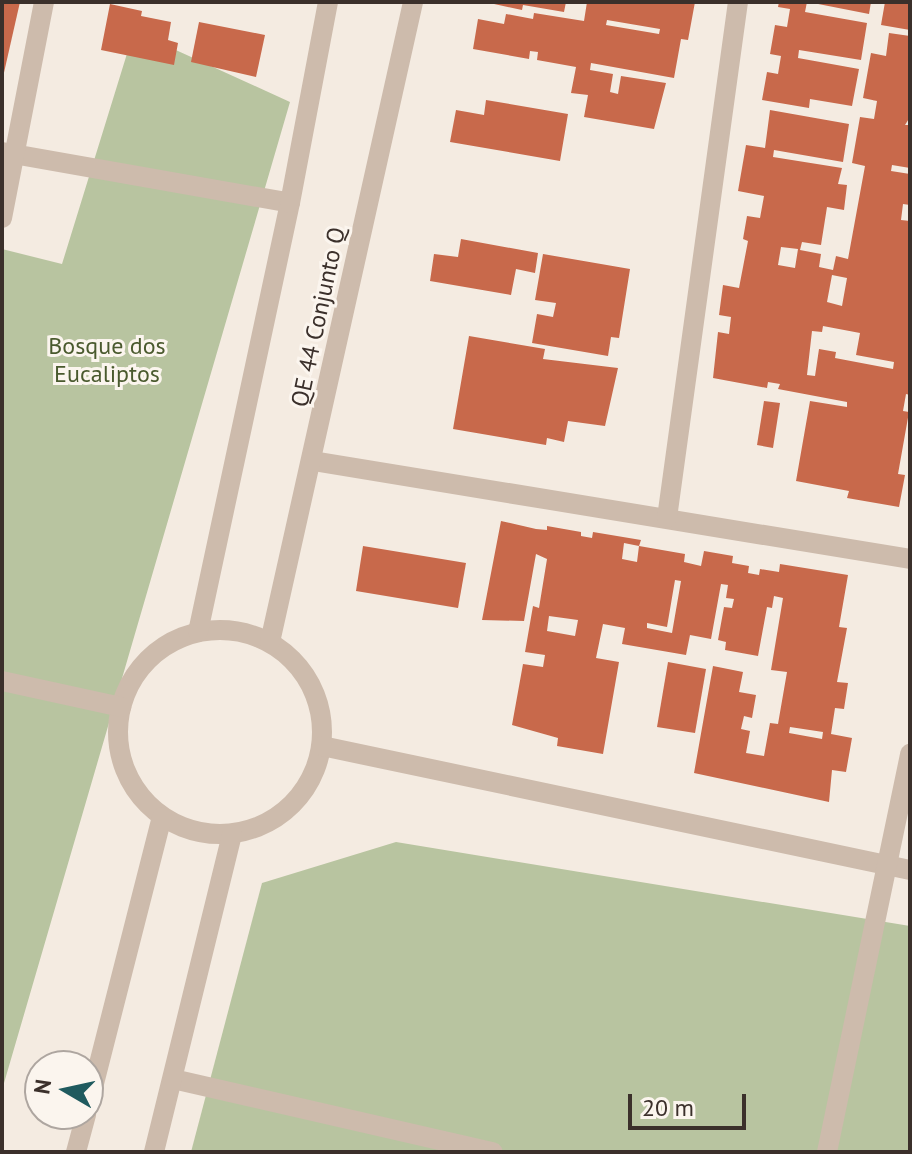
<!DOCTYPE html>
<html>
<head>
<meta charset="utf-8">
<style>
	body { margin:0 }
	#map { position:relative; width:912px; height:1154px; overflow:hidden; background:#f4ebe1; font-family:"PT Sans",sans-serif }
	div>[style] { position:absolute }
	.green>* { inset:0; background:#b8c4a0 }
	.building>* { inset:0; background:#c8694b }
	.minor>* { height:20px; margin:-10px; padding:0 10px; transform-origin:10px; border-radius:10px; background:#cdbbac }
	.minor>.ring { margin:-10px; padding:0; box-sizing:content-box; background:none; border:20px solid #cdbbac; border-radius:50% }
	span { translate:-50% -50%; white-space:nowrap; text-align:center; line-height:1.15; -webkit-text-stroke:6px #fbf5ee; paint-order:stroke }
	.street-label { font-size:24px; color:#3b302b }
	.park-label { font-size:24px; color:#4a5a2e }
	.frame { position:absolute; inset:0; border:4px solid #3b302b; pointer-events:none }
	.north { position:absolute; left:24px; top:1050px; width:80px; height:80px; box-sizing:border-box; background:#fbf5ee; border:2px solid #aea6a0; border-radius:50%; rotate:279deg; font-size:22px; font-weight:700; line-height:32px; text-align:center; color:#3b302b }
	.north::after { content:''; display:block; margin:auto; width:28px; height:36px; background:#1f5a5e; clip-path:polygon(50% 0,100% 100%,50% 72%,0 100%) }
	.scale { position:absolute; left:628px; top:1094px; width:118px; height:36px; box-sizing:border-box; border:4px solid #3b302b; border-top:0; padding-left:10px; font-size:24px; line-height:28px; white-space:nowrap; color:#3b302b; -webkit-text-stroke:6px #fbf5ee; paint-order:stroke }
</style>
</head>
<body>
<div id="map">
	<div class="green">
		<div style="clip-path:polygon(134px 31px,290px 102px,2px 1090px,2px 249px,62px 264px)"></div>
		<div style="clip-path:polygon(396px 842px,910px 926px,910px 1152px,191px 1152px,262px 883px)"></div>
	</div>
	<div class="building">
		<div style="clip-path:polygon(2px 2px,20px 2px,3px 77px,2px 77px)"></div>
		<div style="clip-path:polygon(485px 2px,566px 2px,564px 12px,523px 5px,522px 10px)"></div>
		<div style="clip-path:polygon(evenodd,587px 2px,695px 2px,688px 40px,681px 39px,674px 78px,591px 63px,590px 70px,613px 74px,610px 92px,618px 94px,621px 76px,666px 83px,654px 129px,584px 117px,588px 95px,571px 93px,576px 67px,537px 60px,538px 52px,530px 51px,529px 59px,473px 49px,478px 19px,504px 24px,506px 14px,533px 19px,534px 13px,584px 21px,587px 2px,607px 20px,660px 29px,659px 34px,606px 25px,607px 20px)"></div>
		<div style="clip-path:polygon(779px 2px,807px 2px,805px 12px,867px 23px,861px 60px,799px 50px,798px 58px,859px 69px,852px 106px,810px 99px,809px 108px,762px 100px,767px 72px,778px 74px,781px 56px,770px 54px,775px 25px,787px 27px,790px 9px,778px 7px)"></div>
		<div style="clip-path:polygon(808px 2px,871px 2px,869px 14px)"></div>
		<div style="clip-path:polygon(885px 2px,910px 2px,910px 30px,881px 25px)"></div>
		<div style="clip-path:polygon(110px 4px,142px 11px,141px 16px,171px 22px,168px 40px,178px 43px,174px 65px,101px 50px)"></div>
		<div style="clip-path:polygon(199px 22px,265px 35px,256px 77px,191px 62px)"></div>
		<div style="clip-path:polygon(evenodd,889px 33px,910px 36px,910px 117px,905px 125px,910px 125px,910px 168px,892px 165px,891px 171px,910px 174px,910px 205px,903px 204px,901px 220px,910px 221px,910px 395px,906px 394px,903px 411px,909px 412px,898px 474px,905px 475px,899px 507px,847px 498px,849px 491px,796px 481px,810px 401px,847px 407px,847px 402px,778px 389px,780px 384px,768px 382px,767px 388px,713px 378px,718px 332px,729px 334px,731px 317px,719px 315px,723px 285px,739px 288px,748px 241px,743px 239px,747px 216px,760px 218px,764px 196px,738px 191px,746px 145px,765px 148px,770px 110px,849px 124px,843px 162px,774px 150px,773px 157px,842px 168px,838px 184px,847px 185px,844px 210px,827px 207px,821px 245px,802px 242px,800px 250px,821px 254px,819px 267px,833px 270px,836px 256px,848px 259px,865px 166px,852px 163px,860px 117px,874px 119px,877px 101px,863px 98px,871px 53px,886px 56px,889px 33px,781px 247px,798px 249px,795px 268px,778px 265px,781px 247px,889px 33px,832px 275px,847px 278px,842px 306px,827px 302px,832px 275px,889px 33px,823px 326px,860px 333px,856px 355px,894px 362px,893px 369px,835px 358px,836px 352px,819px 349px,815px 376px,807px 375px,812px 331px,822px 332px,823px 326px)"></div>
		<div style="clip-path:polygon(486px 100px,568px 114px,560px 161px,450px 142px,456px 110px,484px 115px)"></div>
		<div style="clip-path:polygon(461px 239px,538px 253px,535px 273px,516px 269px,511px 295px,430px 281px,434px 254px,458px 257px)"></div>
		<div style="clip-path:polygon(543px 254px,630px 269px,619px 338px,611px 337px,608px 356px,532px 343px,537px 314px,553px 317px,556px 303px,535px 300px)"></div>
		<div style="clip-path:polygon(469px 336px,545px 349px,543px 359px,618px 368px,605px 426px,568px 421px,564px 442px,547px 438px,546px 445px,453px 429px)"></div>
		<div style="clip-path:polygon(764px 401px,780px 403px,773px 448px,757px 445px)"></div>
		<div style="clip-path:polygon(evenodd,501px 521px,536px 529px,547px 530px,547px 526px,581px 532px,581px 536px,592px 538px,593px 532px,641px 540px,639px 546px,624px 543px,622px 559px,637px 562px,639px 546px,685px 554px,684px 562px,701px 566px,704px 551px,733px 556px,732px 563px,749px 566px,748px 573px,759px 575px,760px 569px,779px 572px,780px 564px,848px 575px,839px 627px,847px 628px,837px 682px,848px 683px,844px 709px,835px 708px,831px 734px,852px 738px,846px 772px,832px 770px,829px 802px,694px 773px,713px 666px,743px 672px,739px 692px,756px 695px,752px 718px,744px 716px,741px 729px,750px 731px,746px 753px,764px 756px,770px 723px,778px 724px,787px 672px,771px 670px,783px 598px,774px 596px,772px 608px,767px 607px,758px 656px,725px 650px,726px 642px,718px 640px,724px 607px,732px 608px,734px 599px,726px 598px,728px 585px,721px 584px,711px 639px,690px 635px,686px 655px,622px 644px,625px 628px,603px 624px,596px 658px,619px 662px,603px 754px,557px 746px,558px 738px,512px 725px,523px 664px,543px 667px,545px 655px,525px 652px,533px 606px,539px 608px,547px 559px,536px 554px,524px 621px,482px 620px,501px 521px,675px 580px,681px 581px,672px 633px,647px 628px,647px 623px,667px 627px,675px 580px,501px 521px,549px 616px,578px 620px,575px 636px,547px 631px,549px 616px,501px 521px,790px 727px,823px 732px,822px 739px,789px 733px,790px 727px)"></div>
		<div style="clip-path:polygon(363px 546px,466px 563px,458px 608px,356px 591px)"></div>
		<div style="clip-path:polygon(668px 662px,706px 669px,695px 733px,657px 727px)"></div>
	</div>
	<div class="minor">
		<div style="left:2px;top:152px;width:292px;rotate:10deg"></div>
		<div style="left:2px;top:218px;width:220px;rotate:-79deg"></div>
		<div style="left:313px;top:461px;width:605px;rotate:9.32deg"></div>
		<div style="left:667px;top:518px;width:521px;rotate:-82.17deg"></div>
		<div class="ring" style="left:118px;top:630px;width:184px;height:184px"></div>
		<div style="left:198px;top:632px;width:439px;rotate:-77.9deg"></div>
		<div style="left:290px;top:203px;width:205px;rotate:-79.3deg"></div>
		<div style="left:270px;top:642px;width:656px;rotate:-77.4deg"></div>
		<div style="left:2px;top:681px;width:122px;rotate:12.3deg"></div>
		<div style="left:322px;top:746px;width:601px;rotate:11.91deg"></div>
		<div style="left:173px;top:1079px;width:328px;rotate:12.9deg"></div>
		<div style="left:88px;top:1107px;width:299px;rotate:-75.7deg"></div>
		<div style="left:76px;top:1152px;width:39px;rotate:-75deg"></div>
		<div style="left:154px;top:1152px;width:327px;rotate:-76.2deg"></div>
		<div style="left:827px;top:1152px;width:407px;rotate:-78.2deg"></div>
	</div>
	<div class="street-label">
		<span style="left:318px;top:317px;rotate:-78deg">QE 44 Conjunto Q</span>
	</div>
	<div class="park-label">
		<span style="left:107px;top:360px">Bosque dos<br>Eucaliptos</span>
	</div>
	<div class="frame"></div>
	<div class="north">N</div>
	<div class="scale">20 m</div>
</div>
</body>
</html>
